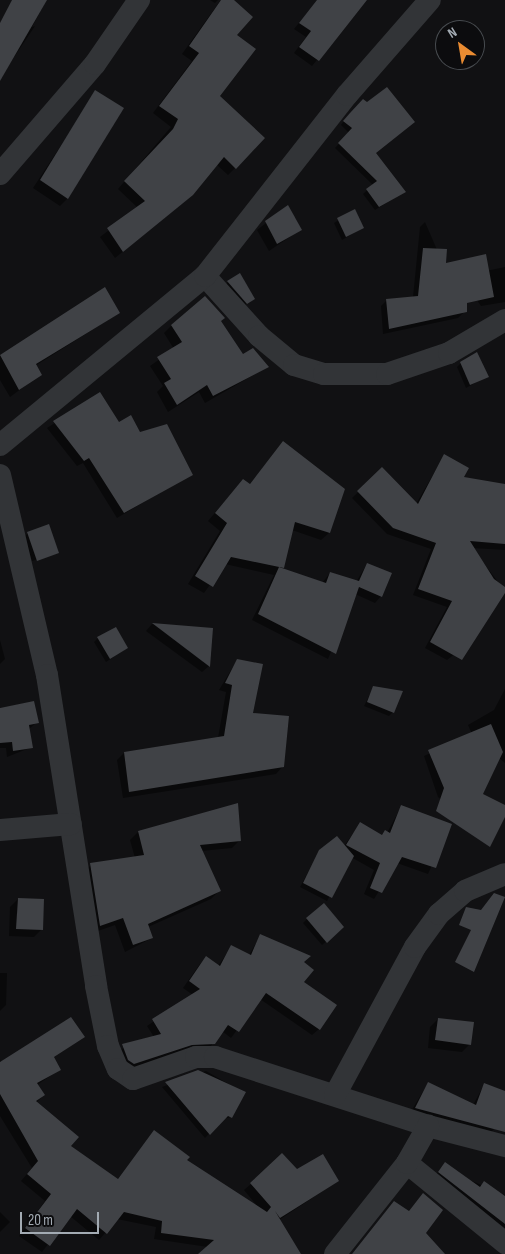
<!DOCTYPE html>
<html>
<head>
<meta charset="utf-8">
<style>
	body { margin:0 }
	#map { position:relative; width:505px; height:1254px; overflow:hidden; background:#111113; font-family:"Sofia Sans Condensed",sans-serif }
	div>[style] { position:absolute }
	.shadow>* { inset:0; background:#0007 }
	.building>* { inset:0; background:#404246 }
	.minor>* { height:22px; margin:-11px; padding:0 11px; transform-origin:11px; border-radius:11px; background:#323437 }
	span { translate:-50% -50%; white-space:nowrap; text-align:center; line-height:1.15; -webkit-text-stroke:4px #0c0c0e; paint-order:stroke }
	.north { position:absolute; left:435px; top:20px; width:50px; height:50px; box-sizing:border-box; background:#0c0c0e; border:1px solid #484c50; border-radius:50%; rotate:328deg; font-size:14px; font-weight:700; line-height:20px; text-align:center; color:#a3abb3 }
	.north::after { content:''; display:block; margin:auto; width:18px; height:22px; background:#ea8c32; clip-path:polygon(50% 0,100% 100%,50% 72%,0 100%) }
	.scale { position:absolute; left:20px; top:1212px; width:79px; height:22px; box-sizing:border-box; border:2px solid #a3abb3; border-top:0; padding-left:6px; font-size:15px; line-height:18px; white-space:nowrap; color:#a3abb3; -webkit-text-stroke:4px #0c0c0e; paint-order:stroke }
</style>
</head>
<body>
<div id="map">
	<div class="shadow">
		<div style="clip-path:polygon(14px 0,46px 1px,32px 27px,35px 26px,0 78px,0 23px)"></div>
		<div style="clip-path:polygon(210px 0,218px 0,215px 3px)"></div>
		<div style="clip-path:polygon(232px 0,235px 35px,218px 96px,235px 168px,228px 175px,216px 164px,184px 202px,115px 258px,100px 237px,138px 208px,118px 189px,171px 127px,153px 113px,192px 61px,182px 54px,220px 1px)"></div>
		<div style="clip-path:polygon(318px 0,366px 0,312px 66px,294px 53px,306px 37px,294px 29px)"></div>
		<div style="clip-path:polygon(96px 92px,67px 199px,60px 206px,33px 188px)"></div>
		<div style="clip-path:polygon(346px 118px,404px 192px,375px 210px,363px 194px,373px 185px,335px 148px,349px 133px,341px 125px)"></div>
		<div style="clip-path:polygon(287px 207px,300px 230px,269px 251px,257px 230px)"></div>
		<div style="clip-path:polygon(354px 211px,362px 228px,342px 240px,334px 223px)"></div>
		<div style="clip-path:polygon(425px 222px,464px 312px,458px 318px,383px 334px,381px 306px,387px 300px,413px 297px,420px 227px)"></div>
		<div style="clip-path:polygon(505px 267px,505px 302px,481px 306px,464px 281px,472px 274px)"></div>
		<div style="clip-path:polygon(228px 282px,250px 302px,243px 306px,225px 286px)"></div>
		<div style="clip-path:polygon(104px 289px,119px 313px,35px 366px,41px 374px,10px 397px,0 380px,0 356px)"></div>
		<div style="clip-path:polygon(220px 322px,242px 355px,267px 367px,205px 403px,199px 392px,168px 412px,157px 392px,163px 386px,150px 366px,174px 349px,164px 333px,171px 326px)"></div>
		<div style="clip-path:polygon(461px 363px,487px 376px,466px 388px,457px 367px)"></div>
		<div style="clip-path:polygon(100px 394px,118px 423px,139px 434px,191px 474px,117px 518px,83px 463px,77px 466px,47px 428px)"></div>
		<div style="clip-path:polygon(283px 443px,329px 533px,321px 540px,292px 530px,281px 569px,322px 583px,330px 573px,356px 582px,367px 564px,381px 596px,375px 603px,355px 594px,328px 659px,252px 620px,274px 575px,225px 564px,204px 593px,188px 584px,220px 531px,208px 521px,243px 480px,249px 485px)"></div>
		<div style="clip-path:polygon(444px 456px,462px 478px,505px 485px,505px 550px,472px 548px,505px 591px,465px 646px,447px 660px,425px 648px,447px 607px,413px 595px,431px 549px,387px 534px,352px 498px,382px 469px,416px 504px)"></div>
		<div style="clip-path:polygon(28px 533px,58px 553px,32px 561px,24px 537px)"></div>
		<div style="clip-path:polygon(152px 624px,212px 629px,209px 666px,202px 672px,146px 631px)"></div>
		<div style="clip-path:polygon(98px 638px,127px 648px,106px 662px,94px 642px)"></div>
		<div style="clip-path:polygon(0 640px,5px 659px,0 664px)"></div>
		<div style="clip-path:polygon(237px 660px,252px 714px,283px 766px,276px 774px,123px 798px,117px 760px,124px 753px,218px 738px,226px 692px,219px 690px)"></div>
		<div style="clip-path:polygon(373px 688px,393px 712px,389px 716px,364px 706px)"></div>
		<div style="clip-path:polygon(505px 689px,505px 763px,499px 758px,482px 795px,505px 806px,505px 815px,489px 841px,438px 797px,424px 756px,472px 734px,468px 725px,494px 710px)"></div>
		<div style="clip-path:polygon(33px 702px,37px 722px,29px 729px,32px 747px,7px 757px,6px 748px,0 748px,0 708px)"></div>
		<div style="clip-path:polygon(236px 805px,240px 840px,232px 848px,201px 851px,219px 891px,211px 899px,148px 927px,152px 938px,125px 952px,115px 925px,92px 933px,83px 873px,91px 865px,135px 858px,130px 840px,138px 832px)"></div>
		<div style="clip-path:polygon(401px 807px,450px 825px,428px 874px,397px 863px,374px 899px,364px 894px,374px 870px,351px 857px,327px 901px,300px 887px,320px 851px,344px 846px,360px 824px,381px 836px,387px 833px)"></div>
		<div style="clip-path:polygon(18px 899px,42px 929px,34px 937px,9px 936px,10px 907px)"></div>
		<div style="clip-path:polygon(307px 919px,339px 931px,322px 945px,303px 923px)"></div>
		<div style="clip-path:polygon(261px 935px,303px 962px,303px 982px,335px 1005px,319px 1029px,312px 1035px,260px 999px,231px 1038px,222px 1031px,208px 1050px,128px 1070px,116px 1051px,154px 1037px,147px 1026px,193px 995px,183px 988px,200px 964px,206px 958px,218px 966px,232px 946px,249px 955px)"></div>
		<div style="clip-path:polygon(0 973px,7px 973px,6px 1005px,0 1011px)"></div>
		<div style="clip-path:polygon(438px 1019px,470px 1044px,462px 1052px,428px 1048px,430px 1027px)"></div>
		<div style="clip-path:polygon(83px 1037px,53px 1058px,59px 1070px,37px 1085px,44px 1095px,36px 1103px,70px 1146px,117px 1180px,154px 1132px,185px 1160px,259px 1208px,244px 1190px,251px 1184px,297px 1170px,338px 1181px,279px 1220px,300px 1254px,200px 1254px,208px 1247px,154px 1239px,156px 1227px,117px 1219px,99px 1240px,70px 1216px,42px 1252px,19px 1236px,45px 1201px,21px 1181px,32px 1168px,0 1116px,0 1059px,1px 1063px)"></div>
		<div style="clip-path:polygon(206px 1071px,244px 1093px,231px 1117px,223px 1119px,205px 1138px,162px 1087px)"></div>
		<div style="clip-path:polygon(428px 1083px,473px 1105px,484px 1085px,505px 1092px,494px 1129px,488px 1135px,410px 1113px)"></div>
		<div style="clip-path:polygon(441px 1168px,505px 1195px,505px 1228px,435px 1176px)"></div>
		<div style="clip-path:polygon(423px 1194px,425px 1233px,443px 1254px,352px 1254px,394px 1202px,408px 1212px)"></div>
		<div style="clip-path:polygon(0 1212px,10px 1222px,0 1232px)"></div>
	</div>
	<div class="building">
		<div style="clip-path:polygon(12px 0,47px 0,0 81px,0 23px)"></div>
		<div style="clip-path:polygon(221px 0,234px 0,253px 17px,237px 35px,256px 49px,220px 96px,265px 138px,236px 169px,224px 157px,193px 195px,123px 252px,107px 228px,145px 201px,124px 181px,173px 129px,178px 119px,159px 106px,199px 53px,189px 46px)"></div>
		<div style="clip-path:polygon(317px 0,367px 0,319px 61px,299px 47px,311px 31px,299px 23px)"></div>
		<div style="clip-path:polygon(387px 87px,415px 122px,376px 153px,406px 192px,379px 207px,366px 189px,377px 181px,338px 143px,352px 128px,343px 121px,350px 113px,363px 99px,367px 102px)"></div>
		<div style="clip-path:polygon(95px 90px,124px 108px,68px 199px,40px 180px)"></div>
		<div style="clip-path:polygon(288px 205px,302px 230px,277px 244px,265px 221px)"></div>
		<div style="clip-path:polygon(355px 209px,364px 228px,346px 237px,337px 218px)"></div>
		<div style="clip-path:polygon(423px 248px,447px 249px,446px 263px,486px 254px,494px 297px,467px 303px,467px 312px,389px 329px,386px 299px,418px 296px)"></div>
		<div style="clip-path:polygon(240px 273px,255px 299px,247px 304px,227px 281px)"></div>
		<div style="clip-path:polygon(105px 287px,120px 313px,36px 364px,42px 375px,19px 390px,0 355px)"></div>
		<div style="clip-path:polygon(205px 296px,225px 318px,221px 321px,243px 354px,253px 348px,269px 367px,213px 396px,207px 385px,177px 405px,164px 383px,171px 379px,157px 357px,182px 342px,171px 325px)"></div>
		<div style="clip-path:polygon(477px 352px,489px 377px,470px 385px,460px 362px)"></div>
		<div style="clip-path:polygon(100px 392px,119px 422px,131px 415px,140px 432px,167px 424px,193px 475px,124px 513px,89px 458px,84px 461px,53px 421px)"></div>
		<div style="clip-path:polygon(283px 441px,345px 489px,330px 533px,295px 522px,284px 568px,231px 557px,213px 587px,195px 576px,227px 523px,215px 513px,243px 479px,250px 484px)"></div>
		<div style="clip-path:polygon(444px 454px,469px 468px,464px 477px,505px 484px,505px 544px,470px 541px,494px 579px,505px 587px,505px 593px,462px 660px,430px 642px,452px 601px,418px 589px,436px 543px,393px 528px,357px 491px,382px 467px,418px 504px)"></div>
		<div style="clip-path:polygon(49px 524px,59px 553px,37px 561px,27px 532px)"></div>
		<div style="clip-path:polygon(367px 563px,392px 573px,382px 597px,359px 587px,336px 654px,258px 614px,279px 567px,326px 583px,330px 572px,359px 581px)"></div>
		<div style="clip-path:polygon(152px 623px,213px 628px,210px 667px)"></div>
		<div style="clip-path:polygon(116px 627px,128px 648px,110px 659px,97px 637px)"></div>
		<div style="clip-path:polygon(237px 659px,263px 664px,253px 713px,289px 716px,284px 767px,129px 792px,124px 752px,224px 736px,232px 685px,225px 683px)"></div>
		<div style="clip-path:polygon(373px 686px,403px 691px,394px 713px,367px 702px)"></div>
		<div style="clip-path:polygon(34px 701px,39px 723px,29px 725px,33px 748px,13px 751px,12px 742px,0 743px,0 708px)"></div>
		<div style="clip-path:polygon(491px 724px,503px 752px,483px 794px,505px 805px,505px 817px,490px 847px,436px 811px,444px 788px,428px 750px)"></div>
		<div style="clip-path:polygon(238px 803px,241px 841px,200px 845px,221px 891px,148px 924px,153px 938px,133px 945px,123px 918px,100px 926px,90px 863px,144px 855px,138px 831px)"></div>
		<div style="clip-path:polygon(401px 805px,452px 824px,436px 868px,402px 857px,382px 893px,370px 888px,380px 863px,346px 845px,360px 822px,382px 835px,385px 830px,390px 833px)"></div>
		<div style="clip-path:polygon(337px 836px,354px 856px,332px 898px,303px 883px,319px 850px)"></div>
		<div style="clip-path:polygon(494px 893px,505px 897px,474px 972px,455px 962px,471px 930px,459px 925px,466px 907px,481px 910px)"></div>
		<div style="clip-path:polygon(18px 898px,44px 899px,43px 930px,16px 929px)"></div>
		<div style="clip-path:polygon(324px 903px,344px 927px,327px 943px,306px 918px)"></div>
		<div style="clip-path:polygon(260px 934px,311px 956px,304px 962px,314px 970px,304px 982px,337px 1005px,320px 1030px,266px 993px,239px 1032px,228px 1025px,215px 1044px,192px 1045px,134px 1064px,128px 1060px,122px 1044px,161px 1034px,152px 1019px,200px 989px,189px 981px,206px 956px,220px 966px,231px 945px,251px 955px)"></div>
		<div style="clip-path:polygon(71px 1017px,85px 1037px,54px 1057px,61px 1070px,37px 1083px,45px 1095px,36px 1101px,79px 1137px,71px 1146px,118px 1179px,154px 1130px,190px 1157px,187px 1160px,267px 1212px,271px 1207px,250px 1183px,282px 1153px,297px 1169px,323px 1154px,339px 1181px,280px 1218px,275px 1211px,301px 1254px,198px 1254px,214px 1240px,161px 1233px,162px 1221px,124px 1212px,107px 1234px,77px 1209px,50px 1246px,25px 1228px,51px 1194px,27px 1174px,38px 1161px,0 1094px,0 1062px)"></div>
		<div style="clip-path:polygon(438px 1018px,474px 1022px,471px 1045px,435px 1040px)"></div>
		<div style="clip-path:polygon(198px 1070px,246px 1092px,232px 1118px,228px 1116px,210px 1135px,165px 1082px)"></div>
		<div style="clip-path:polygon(428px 1082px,476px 1105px,484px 1083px,505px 1091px,505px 1132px,415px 1108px)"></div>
		<div style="clip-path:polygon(445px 1162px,480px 1187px,484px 1181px,505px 1196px,505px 1224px,438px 1172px)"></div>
		<div style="clip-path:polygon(423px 1193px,443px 1210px,426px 1233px,445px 1254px,352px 1254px,394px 1201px,409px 1211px)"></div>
	</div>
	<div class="minor">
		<div style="left:0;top:174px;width:145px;rotate:-49.2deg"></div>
		<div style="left:95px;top:64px;width:78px;rotate:-55.5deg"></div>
		<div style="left:205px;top:276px;width:81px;rotate:48deg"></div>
		<div style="left:259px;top:336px;width:45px;rotate:39.6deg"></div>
		<div style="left:294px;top:365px;width:31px;rotate:17deg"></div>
		<div style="left:324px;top:374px;width:63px"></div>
		<div style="left:387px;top:374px;width:65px;rotate:-18.7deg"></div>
		<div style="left:449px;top:353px;width:65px;rotate:-30.5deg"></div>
		<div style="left:0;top:445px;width:266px;rotate:-39.5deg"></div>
		<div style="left:205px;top:276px;width:230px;rotate:-51.9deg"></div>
		<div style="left:347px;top:95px;width:126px;rotate:-48.9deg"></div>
		<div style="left:0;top:475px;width:205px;rotate:76.8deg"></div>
		<div style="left:47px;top:675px;width:315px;rotate:81deg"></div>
		<div style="left:96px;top:986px;width:61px;rotate:78.7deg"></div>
		<div style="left:108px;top:1046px;width:25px;rotate:67deg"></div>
		<div style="left:118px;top:1069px;width:18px;rotate:34deg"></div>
		<div style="left:133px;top:1079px;width:67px;rotate:-19.2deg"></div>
		<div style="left:196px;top:1057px;width:19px"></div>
		<div style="left:215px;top:1057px;width:224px;rotate:17.9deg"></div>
		<div style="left:428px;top:1126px;width:80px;rotate:14.6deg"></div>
		<div style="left:0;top:830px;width:71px;rotate:-4.8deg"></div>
		<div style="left:335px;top:1095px;width:168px;rotate:-61.6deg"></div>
		<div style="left:415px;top:947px;width:41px;rotate:-54deg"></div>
		<div style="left:439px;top:914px;width:35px;rotate:-41deg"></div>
		<div style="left:465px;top:891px;width:43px;rotate:-23deg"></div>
		<div style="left:407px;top:1163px;width:127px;rotate:39.2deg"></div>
		<div style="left:335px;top:1254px;width:116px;rotate:-51.6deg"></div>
		<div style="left:407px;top:1163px;width:43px;rotate:-60.4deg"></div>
	</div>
	<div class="north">N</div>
	<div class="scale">20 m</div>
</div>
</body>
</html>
